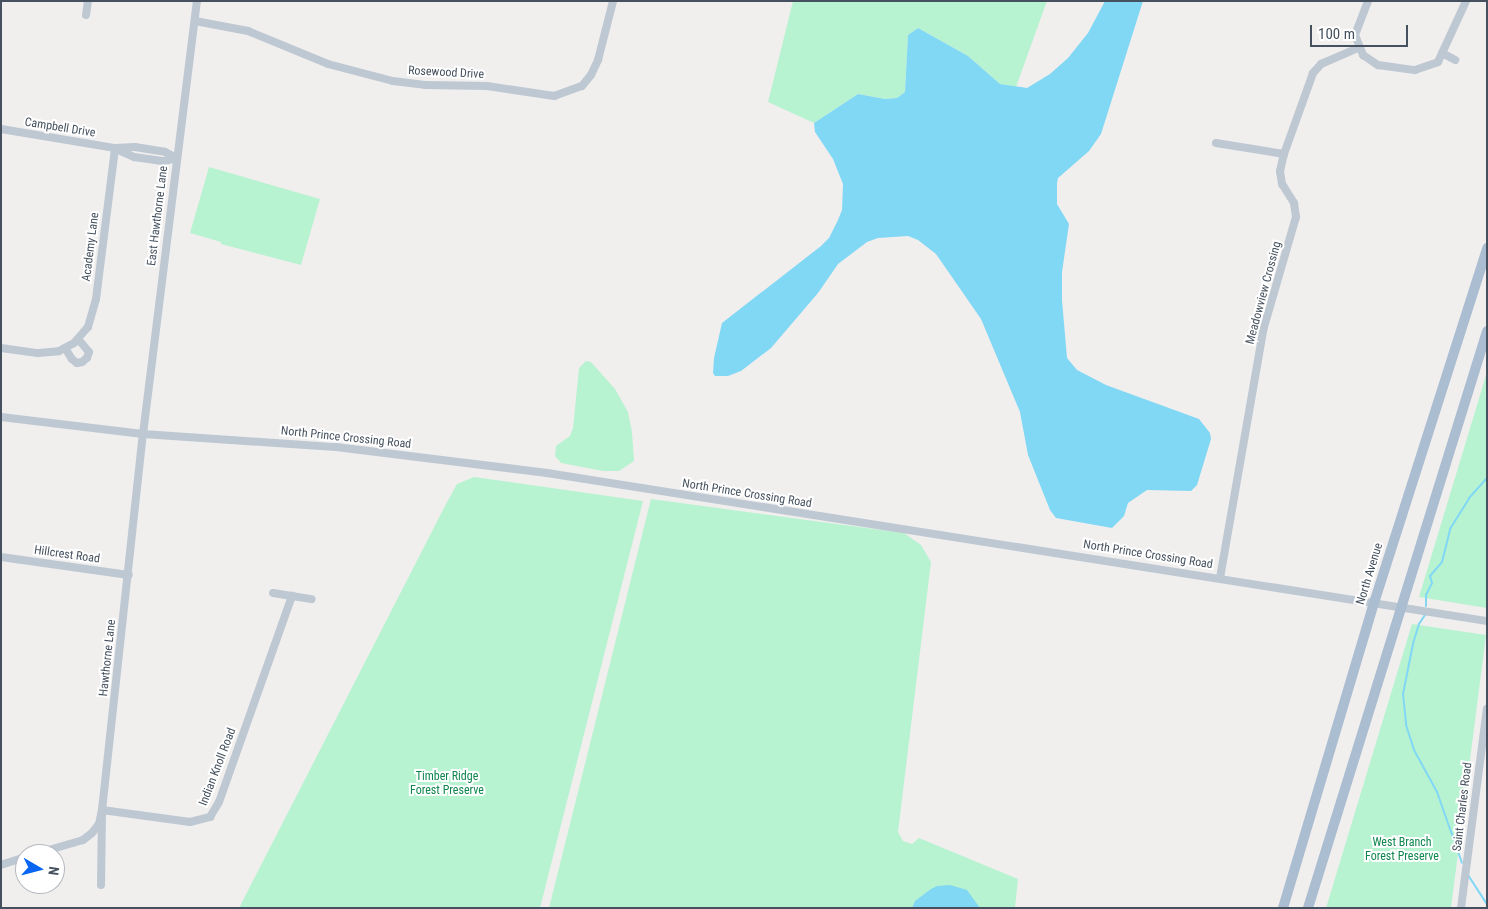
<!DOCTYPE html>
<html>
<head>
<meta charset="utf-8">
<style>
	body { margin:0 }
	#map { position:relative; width:1488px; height:909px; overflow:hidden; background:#f1eeee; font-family:"Roboto Condensed",sans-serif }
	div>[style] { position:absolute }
	.green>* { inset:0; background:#b8f3d1 }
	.water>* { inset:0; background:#81d8f4 }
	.stream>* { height:2px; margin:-1px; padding:0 1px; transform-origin:1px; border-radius:1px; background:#81d8f4 }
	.minor>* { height:8px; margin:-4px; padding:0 4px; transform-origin:4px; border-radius:4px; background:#bdc8d2 }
	.major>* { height:10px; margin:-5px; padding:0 5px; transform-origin:5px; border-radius:5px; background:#abbdd0 }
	span { translate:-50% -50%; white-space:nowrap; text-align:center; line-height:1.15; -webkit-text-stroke:4px #fff; paint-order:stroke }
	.street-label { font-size:12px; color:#45515e }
	.park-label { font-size:12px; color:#0e864e }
	.frame { position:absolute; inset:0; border:2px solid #45515e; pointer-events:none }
	.north { position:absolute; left:15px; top:844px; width:50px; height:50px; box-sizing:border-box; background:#fff; border:1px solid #b5b9bf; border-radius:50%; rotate:98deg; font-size:14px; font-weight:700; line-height:20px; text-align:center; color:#45515e }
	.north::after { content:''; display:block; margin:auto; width:18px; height:22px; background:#0866f2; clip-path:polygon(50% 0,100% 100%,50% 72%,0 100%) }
	.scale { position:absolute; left:1310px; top:25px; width:98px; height:22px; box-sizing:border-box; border:2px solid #45515e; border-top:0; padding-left:6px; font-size:15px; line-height:18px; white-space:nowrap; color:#45515e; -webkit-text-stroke:4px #fff; paint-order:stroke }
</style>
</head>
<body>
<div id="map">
	<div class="green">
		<div style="clip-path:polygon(793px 1px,1047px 1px,1016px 87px,1000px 84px,968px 56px,918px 28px,908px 35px,905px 92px,897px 98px,885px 99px,858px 94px,814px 123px,768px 102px)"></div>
		<div style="clip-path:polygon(209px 167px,320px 199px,301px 265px,221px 244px,221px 242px,190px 233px)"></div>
		<div style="clip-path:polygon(586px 361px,591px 362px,615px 389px,628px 412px,632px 432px,634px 461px,619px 471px,603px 471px,561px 463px,555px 456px,556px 446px,570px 436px,573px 428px,579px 368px)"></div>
		<div style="clip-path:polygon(1487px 372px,1487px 608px,1419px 597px)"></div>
		<div style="clip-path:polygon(474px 477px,643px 501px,540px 908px,239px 908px,446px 504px,457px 484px)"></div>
		<div style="clip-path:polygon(651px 499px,904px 533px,921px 545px,931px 562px,898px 832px,903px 841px,912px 844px,919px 838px,1018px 879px,1015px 908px,549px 908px)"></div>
		<div style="clip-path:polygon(1412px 624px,1486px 635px,1451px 908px,1326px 908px)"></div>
	</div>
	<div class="water">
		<div style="clip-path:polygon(1105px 1px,1143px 1px,1101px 134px,1089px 151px,1058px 178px,1057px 183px,1057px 204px,1069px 224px,1062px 272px,1062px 300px,1067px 358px,1077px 370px,1106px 385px,1199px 419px,1210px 433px,1211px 439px,1197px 485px,1191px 491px,1147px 490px,1128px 503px,1124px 516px,1112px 528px,1056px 518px,1050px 510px,1028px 455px,1020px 412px,981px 319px,936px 254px,918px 240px,908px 236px,878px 238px,867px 242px,838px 264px,818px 293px,771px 348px,741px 371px,728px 376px,715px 376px,713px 373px,714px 358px,722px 323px,821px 246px,829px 238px,838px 220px,842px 210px,843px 184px,833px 159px,815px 132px,814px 123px,858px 94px,885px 99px,897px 98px,905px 92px,908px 35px,918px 28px,968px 56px,1000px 84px,1027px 88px,1050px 74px,1068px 58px,1088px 33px)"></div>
		<div style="clip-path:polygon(950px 885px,967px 890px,980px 908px,912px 908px,915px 901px,931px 889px,937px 886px)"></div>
	</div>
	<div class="stream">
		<div style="left:1426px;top:606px;width:11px;rotate:-90deg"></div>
		<div style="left:1426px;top:595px;width:13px;rotate:-63deg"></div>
		<div style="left:1432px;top:583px;width:7px;rotate:-106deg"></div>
		<div style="left:1430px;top:576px;width:18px;rotate:-49deg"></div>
		<div style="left:1442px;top:562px;width:34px;rotate:-76deg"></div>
		<div style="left:1450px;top:529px;width:36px;rotate:-58deg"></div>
		<div style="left:1469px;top:498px;width:27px;rotate:-48deg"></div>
		<div style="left:1425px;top:615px;width:11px;rotate:124deg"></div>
		<div style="left:1419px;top:624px;width:21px;rotate:107deg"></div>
		<div style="left:1413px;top:644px;width:51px;rotate:101.3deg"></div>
		<div style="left:1403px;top:694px;width:31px;rotate:84deg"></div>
		<div style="left:1406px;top:725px;width:26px;rotate:72deg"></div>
		<div style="left:1414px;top:750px;width:48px;rotate:61.3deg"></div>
		<div style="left:1437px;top:792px;width:75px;rotate:70.6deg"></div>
		<div style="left:1468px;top:875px;width:35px;rotate:57deg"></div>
	</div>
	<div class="minor">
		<div style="left:1368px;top:1px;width:36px;rotate:111deg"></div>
		<div style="left:1355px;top:35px;width:22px;rotate:68deg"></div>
		<div style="left:1363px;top:55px;width:18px;rotate:34deg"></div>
		<div style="left:1378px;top:65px;width:37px;rotate:8deg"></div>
		<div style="left:1415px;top:70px;width:24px;rotate:-19deg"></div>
		<div style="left:1438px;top:62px;width:67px;rotate:-65.3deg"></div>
		<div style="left:86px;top:15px;width:14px;rotate:-82deg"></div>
		<div style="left:195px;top:21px;width:54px;rotate:10.7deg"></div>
		<div style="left:248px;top:31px;width:87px;rotate:22.4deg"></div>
		<div style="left:328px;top:64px;width:67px;rotate:14.7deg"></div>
		<div style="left:393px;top:81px;width:32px;rotate:7deg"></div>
		<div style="left:425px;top:85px;width:62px;rotate:0.9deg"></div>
		<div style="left:487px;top:86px;width:68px;rotate:8.5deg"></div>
		<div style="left:554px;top:96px;width:30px;rotate:-20deg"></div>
		<div style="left:582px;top:86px;width:14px;rotate:-51deg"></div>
		<div style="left:591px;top:75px;width:17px;rotate:-65deg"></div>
		<div style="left:598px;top:60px;width:61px;rotate:-75.7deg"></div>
		<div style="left:1442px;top:53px;width:15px;rotate:28deg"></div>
		<div style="left:1px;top:129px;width:116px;rotate:9.5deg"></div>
		<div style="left:115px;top:148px;width:20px;rotate:-3deg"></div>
		<div style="left:135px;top:147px;width:30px;rotate:9deg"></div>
		<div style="left:165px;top:152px;width:13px;rotate:27deg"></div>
		<div style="left:1216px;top:143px;width:69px;rotate:9.2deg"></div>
		<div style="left:116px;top:149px;width:20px;rotate:24deg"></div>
		<div style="left:134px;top:157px;width:30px;rotate:8deg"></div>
		<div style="left:164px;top:161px;width:13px;rotate:-13deg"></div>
		<div style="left:1px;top:348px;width:37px;rotate:8deg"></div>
		<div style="left:38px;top:353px;width:21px;rotate:-5deg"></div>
		<div style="left:59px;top:351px;width:17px;rotate:-28deg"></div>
		<div style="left:74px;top:343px;width:21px;rotate:-49deg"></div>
		<div style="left:88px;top:327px;width:29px;rotate:-74deg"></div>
		<div style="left:96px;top:299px;width:152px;rotate:-82.8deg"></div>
		<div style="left:65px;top:348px;width:13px;rotate:58deg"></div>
		<div style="left:72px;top:359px;width:6px;rotate:39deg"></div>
		<div style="left:77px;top:363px;width:5px;rotate:-11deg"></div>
		<div style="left:82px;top:362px;width:6px;rotate:-39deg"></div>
		<div style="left:87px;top:358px;width:6px;rotate:-72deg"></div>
		<div style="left:89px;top:352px;width:17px;rotate:-130deg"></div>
		<div style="left:1px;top:417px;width:143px;rotate:6.8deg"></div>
		<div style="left:143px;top:434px;width:193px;rotate:3.9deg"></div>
		<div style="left:336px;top:447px;width:213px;rotate:7deg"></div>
		<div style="left:547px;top:473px;width:952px;rotate:8.95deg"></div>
		<div style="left:1px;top:557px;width:129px;rotate:8deg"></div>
		<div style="left:1220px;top:578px;width:255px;rotate:-80.1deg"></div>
		<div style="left:1264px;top:327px;width:115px;rotate:-73.8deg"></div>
		<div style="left:1296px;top:217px;width:14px;rotate:-98deg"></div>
		<div style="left:1294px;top:203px;width:22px;rotate:-122deg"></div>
		<div style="left:1282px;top:184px;width:13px;rotate:-99deg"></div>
		<div style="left:1280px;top:171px;width:17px;rotate:-77deg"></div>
		<div style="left:1284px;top:154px;width:86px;rotate:-70.3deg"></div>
		<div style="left:1313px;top:73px;width:12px;rotate:-48deg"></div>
		<div style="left:1321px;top:64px;width:40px;rotate:-23.4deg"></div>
		<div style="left:273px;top:593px;width:39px;rotate:9deg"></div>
		<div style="left:35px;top:854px;width:50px;rotate:-16.3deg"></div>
		<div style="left:83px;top:840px;width:11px;rotate:-38deg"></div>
		<div style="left:92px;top:833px;width:11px;rotate:-52deg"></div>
		<div style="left:99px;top:824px;width:14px;rotate:-78deg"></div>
		<div style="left:102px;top:810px;width:89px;rotate:7.8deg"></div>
		<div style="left:190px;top:822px;width:21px;rotate:-14deg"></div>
		<div style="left:210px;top:817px;width:17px;rotate:-59deg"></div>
		<div style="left:219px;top:802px;width:219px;rotate:-70.5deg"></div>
		<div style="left:1px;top:865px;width:25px;rotate:-18deg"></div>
		<div style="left:101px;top:885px;width:75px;rotate:-89.2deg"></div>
		<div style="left:102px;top:810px;width:378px;rotate:-83.8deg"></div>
		<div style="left:143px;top:434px;width:436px;rotate:-82.9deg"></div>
		<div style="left:1461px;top:908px;width:201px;rotate:-82.6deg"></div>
	</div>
	<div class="major">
		<div style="left:1283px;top:908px;width:318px;rotate:-73.4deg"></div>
		<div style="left:1374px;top:603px;width:373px;rotate:-72.3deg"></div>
		<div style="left:1308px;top:908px;width:604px;rotate:-72.76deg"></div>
	</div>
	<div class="street-label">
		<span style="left:446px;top:73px;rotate:3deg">Rosewood Drive</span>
		<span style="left:60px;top:128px;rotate:9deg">Campbell Drive</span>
		<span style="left:158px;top:216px;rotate:-83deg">East Hawthorne Lane</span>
		<span style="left:91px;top:247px;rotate:-83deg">Academy Lane</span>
		<span style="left:1264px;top:293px;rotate:-75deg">Meadowview Crossing</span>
		<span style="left:346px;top:438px;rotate:6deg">North Prince Crossing Road</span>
		<span style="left:747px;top:494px;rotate:9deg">North Prince Crossing Road</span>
		<span style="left:67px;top:555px;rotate:8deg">Hillcrest Road</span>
		<span style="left:1148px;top:555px;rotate:9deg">North Prince Crossing Road</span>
		<span style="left:1370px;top:574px;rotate:-73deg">North Avenue</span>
		<span style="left:108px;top:658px;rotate:-84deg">Hawthorne Lane</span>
		<span style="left:218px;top:767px;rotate:-69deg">Indian Knoll Road</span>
		<span style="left:1463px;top:807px;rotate:-83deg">Saint Charles Road</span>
	</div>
	<div class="park-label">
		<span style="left:447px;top:784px">Timber Ridge<br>Forest Preserve</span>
		<span style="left:1402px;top:850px">West Branch<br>Forest Preserve</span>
	</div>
	<div class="frame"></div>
	<div class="north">N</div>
	<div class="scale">100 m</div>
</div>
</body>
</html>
